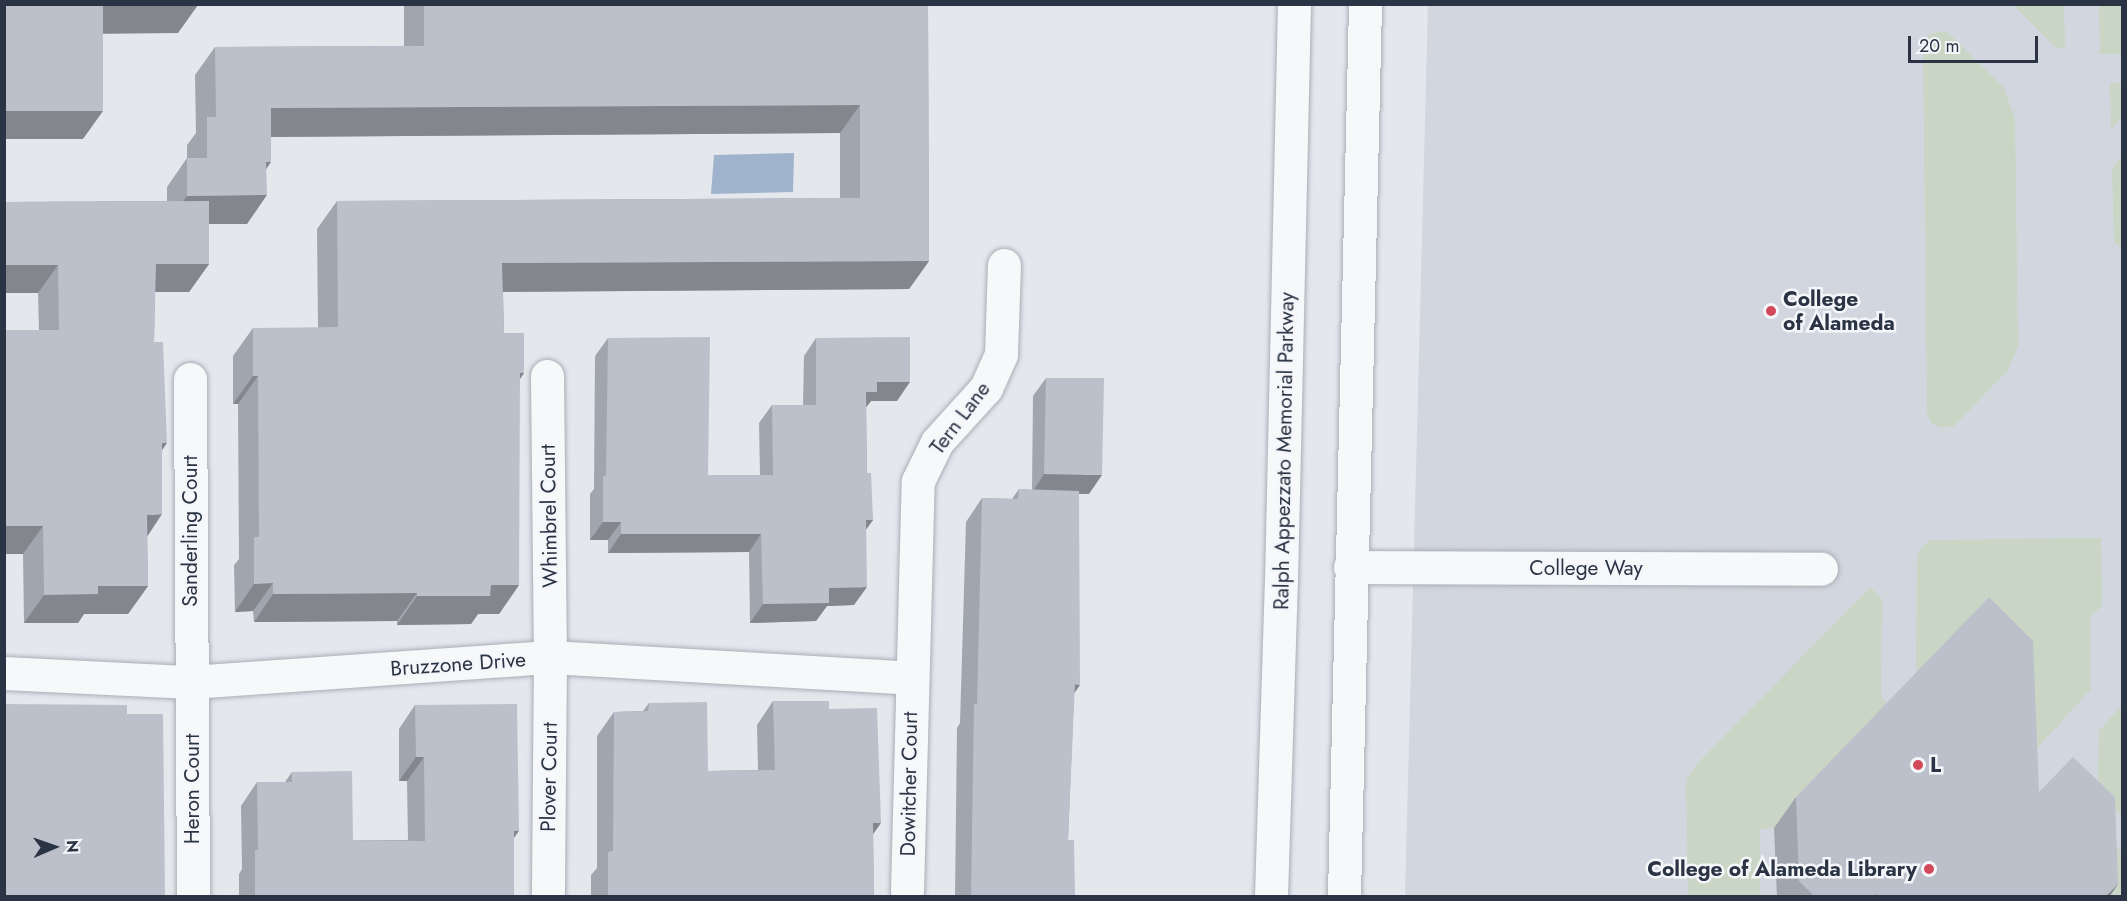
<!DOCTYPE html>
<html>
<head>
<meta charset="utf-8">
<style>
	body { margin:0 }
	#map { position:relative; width:2127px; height:901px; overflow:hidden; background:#e4e7ec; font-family:Jost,sans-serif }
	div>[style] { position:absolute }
	.built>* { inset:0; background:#d2d6de }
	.green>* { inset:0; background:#c9d6c5 }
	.water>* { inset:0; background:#9fb4cc }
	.roads { filter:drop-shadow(0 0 2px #a9aeb7) drop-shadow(0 0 2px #a9aeb7) }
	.minor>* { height:33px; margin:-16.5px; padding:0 16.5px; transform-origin:16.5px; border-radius:16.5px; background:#f7f8fa }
	.tertiary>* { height:33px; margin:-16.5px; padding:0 16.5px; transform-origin:16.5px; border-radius:16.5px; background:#f7f8fa }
	.wall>* { inset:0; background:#a1a5ae }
	.shaded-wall>* { inset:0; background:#83868d }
	.building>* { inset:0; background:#bbc0ca }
	.dots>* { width:16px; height:16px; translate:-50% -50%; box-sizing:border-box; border:3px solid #f4f6f9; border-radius:50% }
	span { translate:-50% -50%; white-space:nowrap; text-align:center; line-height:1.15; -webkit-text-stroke:5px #f4f6f9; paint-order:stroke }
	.poi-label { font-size:21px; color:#2b3445; font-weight:700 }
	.left { translate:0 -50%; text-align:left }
	.right { translate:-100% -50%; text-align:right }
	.street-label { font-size:21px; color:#2b3445 }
	.frame { position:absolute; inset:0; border:6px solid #2b3445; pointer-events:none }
	.north { position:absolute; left:24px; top:817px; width:60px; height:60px; -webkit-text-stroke:4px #f4f6f9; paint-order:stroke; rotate:88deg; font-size:16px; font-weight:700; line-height:24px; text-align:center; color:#2b3445 }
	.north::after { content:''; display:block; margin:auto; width:21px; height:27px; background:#2b3445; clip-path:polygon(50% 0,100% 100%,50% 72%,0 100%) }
	.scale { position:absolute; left:1908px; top:36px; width:130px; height:27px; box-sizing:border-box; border:3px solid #2b3445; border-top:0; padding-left:8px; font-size:18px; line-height:21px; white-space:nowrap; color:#2b3445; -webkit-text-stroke:4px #f4f6f9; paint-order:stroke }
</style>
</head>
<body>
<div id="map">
	<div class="built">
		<div style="clip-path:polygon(1428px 5px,2122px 5px,2122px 896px,1405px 896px)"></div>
	</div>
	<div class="green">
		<div style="clip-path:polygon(2013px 5px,2064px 5px,2065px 48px,2057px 48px)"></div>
		<div style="clip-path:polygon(2099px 5px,2122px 5px,2122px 54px,2100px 54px)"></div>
		<div style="clip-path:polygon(1937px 32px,1947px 32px,2004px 88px,2015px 119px,2018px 346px,2008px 370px,1954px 426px,1942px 428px,1932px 424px,1927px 413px,1923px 45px,1929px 35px)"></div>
		<div style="clip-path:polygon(2110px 83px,2122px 83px,2122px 117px,2111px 129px)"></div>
		<div style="clip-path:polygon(2122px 156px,2122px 248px,2114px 242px,2112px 168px)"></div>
		<div style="clip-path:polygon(2101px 538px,2102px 605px,2091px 616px,2091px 689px,2033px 753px,1916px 669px,1917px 554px,1929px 540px)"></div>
		<div style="clip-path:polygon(1870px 587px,1882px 599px,1881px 697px,1891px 706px,1774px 828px,1760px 829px,1760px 896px,1688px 896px,1686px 779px,1701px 760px)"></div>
		<div style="clip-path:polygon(2122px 705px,2122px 816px,2098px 794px,2099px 731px)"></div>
		<div style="clip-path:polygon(2106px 836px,2122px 853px,2122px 896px,2095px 896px)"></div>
	</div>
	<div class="water">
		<div style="clip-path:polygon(794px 153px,793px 192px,711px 194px,714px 155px)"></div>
	</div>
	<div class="roads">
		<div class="minor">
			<div style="left:547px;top:376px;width:281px;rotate:89.4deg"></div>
			<div style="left:550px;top:657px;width:239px;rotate:90.5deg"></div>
			<div style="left:190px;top:379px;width:517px;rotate:89.67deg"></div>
			<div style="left:1350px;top:567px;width:471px;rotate:0.2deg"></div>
			<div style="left:4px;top:673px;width:187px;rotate:2.8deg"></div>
			<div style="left:191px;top:682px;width:360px;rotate:-4deg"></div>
			<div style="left:550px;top:657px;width:362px;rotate:3.3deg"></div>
			<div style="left:907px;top:891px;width:410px;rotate:-88.5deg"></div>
			<div style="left:918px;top:481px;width:43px;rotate:-64deg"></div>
			<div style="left:937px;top:442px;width:73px;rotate:-47.8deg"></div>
			<div style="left:986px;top:388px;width:37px;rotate:-66deg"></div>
			<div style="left:1001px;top:354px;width:89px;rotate:-88.1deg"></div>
		</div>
		<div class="tertiary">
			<div style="left:1271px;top:896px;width:315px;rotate:-88.2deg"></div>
			<div style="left:1281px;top:581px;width:577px;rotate:-88.71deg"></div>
			<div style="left:1344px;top:896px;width:892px;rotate:-88.65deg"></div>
		</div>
	</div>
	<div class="wall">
		<div style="clip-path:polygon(404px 4px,930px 4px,928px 7px,929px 261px,909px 289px,503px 292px,504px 333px,524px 373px,519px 380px,519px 585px,499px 614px,478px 614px,471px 624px,397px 625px,397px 621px,254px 622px,253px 611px,235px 612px,234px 565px,239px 559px,238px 404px,233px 404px,233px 356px,253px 328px,318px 328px,317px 229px,337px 201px,840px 198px,840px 133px,271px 137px,266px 169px,247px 224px,209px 224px,209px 264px,189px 292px,155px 292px,154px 342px,162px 450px,147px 536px,148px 586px,128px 614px,84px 614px,78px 623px,24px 623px,23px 554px,4px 554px,4px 330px,39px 330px,38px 293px,4px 293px,4px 202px,167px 201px,167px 187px,187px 158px,187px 145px,196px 133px,195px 75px,215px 47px,404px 46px)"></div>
		<div style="clip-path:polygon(608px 338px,708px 475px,760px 475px,759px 423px,772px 405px,803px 405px,804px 356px,816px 338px,897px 401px,871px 401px,866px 407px,867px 473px,873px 520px,866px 529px,854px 605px,827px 606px,816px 621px,750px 623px,749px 552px,608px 553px,608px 540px,590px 540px,590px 494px,594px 489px,595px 356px)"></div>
		<div style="clip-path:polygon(1046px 378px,1089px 494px,1079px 493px,1074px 693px,1068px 840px,1075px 897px,955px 897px,957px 728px,960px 723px,966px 522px,982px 498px,1012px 499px,1019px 489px,1032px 490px,1033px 396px)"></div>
		<div style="clip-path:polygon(773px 701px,829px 709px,873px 834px,874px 897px,591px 897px,591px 875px,597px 868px,597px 736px,614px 712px,643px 711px,649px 703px,708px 771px,758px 770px,757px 725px)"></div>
		<div style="clip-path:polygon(415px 705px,514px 838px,514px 897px,239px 897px,239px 874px,242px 869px,241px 806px,257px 782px,285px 782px,292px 772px,353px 840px,408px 840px,407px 781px,399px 781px,399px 729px)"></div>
		<div style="clip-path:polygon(2039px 792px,2118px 884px,2109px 897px,1777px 897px,1774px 828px,1796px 797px)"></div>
	</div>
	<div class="shaded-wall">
		<div style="clip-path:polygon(198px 5px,178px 33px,83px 34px,103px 6px)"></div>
		<div style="clip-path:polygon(860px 105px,840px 133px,251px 137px,271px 108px)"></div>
		<div style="clip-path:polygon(4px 111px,103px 111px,83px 139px,4px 139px)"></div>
		<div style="clip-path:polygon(266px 162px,271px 162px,252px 190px)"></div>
		<div style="clip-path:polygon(267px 195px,247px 224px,167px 224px,187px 196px)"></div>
		<div style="clip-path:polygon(929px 261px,909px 289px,482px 292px,502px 263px)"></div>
		<div style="clip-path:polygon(156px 264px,209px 264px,189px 292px,136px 292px)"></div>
		<div style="clip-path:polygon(4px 265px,58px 265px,38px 293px,4px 293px)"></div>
		<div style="clip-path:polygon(520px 373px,524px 373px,505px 401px)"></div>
		<div style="clip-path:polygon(253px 376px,258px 376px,238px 404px,233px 404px)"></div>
		<div style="clip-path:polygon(877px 382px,910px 382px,897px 401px,871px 401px,864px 410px,866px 392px)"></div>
		<div style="clip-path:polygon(162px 443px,167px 443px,147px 472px)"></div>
		<div style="clip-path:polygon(1044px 474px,1102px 475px,1089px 494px,1032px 493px)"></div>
		<div style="clip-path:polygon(162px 514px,143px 543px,147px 515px)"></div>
		<div style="clip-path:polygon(866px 520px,873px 520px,860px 538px)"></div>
		<div style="clip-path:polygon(603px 522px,621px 522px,608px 540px,590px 540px)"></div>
		<div style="clip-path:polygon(4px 526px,43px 526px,23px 554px,4px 554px)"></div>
		<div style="clip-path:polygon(621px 534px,761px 534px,749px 552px,608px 553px)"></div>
		<div style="clip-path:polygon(273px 583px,253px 611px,235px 612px,254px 584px)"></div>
		<div style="clip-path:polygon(491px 585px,519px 585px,499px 614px,478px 614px,471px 624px,397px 625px,417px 596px)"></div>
		<div style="clip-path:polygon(98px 586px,148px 586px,128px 614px,84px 614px,78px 623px,24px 623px,44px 595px)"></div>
		<div style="clip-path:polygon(867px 587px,854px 605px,827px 606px,816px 621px,750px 623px,763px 604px,829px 588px)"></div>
		<div style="clip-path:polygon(417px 593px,397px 621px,254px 622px,273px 594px)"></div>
		<div style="clip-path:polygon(1075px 684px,1080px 685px,1064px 708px)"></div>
		<div style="clip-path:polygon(416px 757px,424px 757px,407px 781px,399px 781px)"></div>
		<div style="clip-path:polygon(873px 823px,881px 823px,864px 847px)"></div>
		<div style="clip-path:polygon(514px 831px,519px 831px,502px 854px)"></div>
		<div style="clip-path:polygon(2118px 884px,2109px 897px,2105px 897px)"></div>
	</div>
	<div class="building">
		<div style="clip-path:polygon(4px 4px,198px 4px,198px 5px,103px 6px,103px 111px,4px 111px)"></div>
		<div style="clip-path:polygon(424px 4px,928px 4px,929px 261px,502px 263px,504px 333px,524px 333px,524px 373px,520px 373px,519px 585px,491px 585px,490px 596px,417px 596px,417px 593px,273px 594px,273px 583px,254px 584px,254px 537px,259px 537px,258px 376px,253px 376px,253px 328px,338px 327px,337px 201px,860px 198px,860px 105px,271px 108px,271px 162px,266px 162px,267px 195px,187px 196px,187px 158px,207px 158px,207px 117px,216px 117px,215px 47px,424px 46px)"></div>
		<div style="clip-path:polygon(209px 201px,209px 264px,156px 264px,154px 342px,163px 342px,167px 443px,162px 443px,162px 514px,147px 515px,148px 586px,98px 586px,98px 594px,44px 595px,43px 526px,4px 526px,4px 330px,59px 330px,58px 265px,4px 265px,4px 202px)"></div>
		<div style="clip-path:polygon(710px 337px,708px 475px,773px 475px,772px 405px,816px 405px,816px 338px,910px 337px,910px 382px,877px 382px,877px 392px,866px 392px,867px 473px,871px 473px,873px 520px,866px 520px,867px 587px,829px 588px,829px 603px,763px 604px,761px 534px,621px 534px,621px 522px,603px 522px,603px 476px,606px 476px,608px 338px)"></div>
		<div style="clip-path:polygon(1046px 378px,1104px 378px,1102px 475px,1044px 474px)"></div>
		<div style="clip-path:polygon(1019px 489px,1079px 491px,1080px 685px,1075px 684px,1068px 840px,1074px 840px,1075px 897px,971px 897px,974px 704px,977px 704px,982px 498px,1018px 499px)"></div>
		<div style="clip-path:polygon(1989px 597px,2033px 641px,2039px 792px,2073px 757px,2115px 797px,2118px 884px,2105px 897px,1876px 897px,1876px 893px,1872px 897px,1815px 897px,1799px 881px,1796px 797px)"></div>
		<div style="clip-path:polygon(773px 701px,829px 701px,829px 709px,877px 708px,881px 823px,873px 823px,874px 897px,608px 897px,608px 852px,613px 851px,614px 712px,648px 711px,649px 703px,707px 702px,708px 771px,775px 770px)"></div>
		<div style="clip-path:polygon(4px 704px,127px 705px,127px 714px,163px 714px,165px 897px,4px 897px)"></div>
		<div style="clip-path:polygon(517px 704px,519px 831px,514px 831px,514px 897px,255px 897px,255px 850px,258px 850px,257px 782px,292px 782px,292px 772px,352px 771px,353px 840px,425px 841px,424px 757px,416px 757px,415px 705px)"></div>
	</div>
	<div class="dots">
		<div style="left:1771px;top:311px;background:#d1495b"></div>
		<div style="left:1918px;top:765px;background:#d1495b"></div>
		<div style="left:1929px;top:869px;background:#d1495b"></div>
	</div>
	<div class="poi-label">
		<span class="left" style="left:1783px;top:311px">College<br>of Alameda</span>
		<span class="left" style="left:1930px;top:765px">L</span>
		<span class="right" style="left:1917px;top:869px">College of Alameda Library</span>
	</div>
	<div class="street-label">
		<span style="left:960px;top:418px;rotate:-53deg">Tern Lane</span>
		<span style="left:1284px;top:451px;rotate:-89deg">Ralph Appezzato Memorial Parkway</span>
		<span style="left:549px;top:516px;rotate:-91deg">Whimbrel Court</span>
		<span style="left:190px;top:531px;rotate:-90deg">Sanderling Court</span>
		<span style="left:1586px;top:568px">College Way</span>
		<span style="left:458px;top:664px;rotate:-4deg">Bruzzone Drive</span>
		<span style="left:549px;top:777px;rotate:-89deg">Plover Court</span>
		<span style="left:909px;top:784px;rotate:-89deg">Dowitcher Court</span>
		<span style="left:192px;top:789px;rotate:-90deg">Heron Court</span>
	</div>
	<div class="frame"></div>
	<div class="north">N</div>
	<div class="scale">20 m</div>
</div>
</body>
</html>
